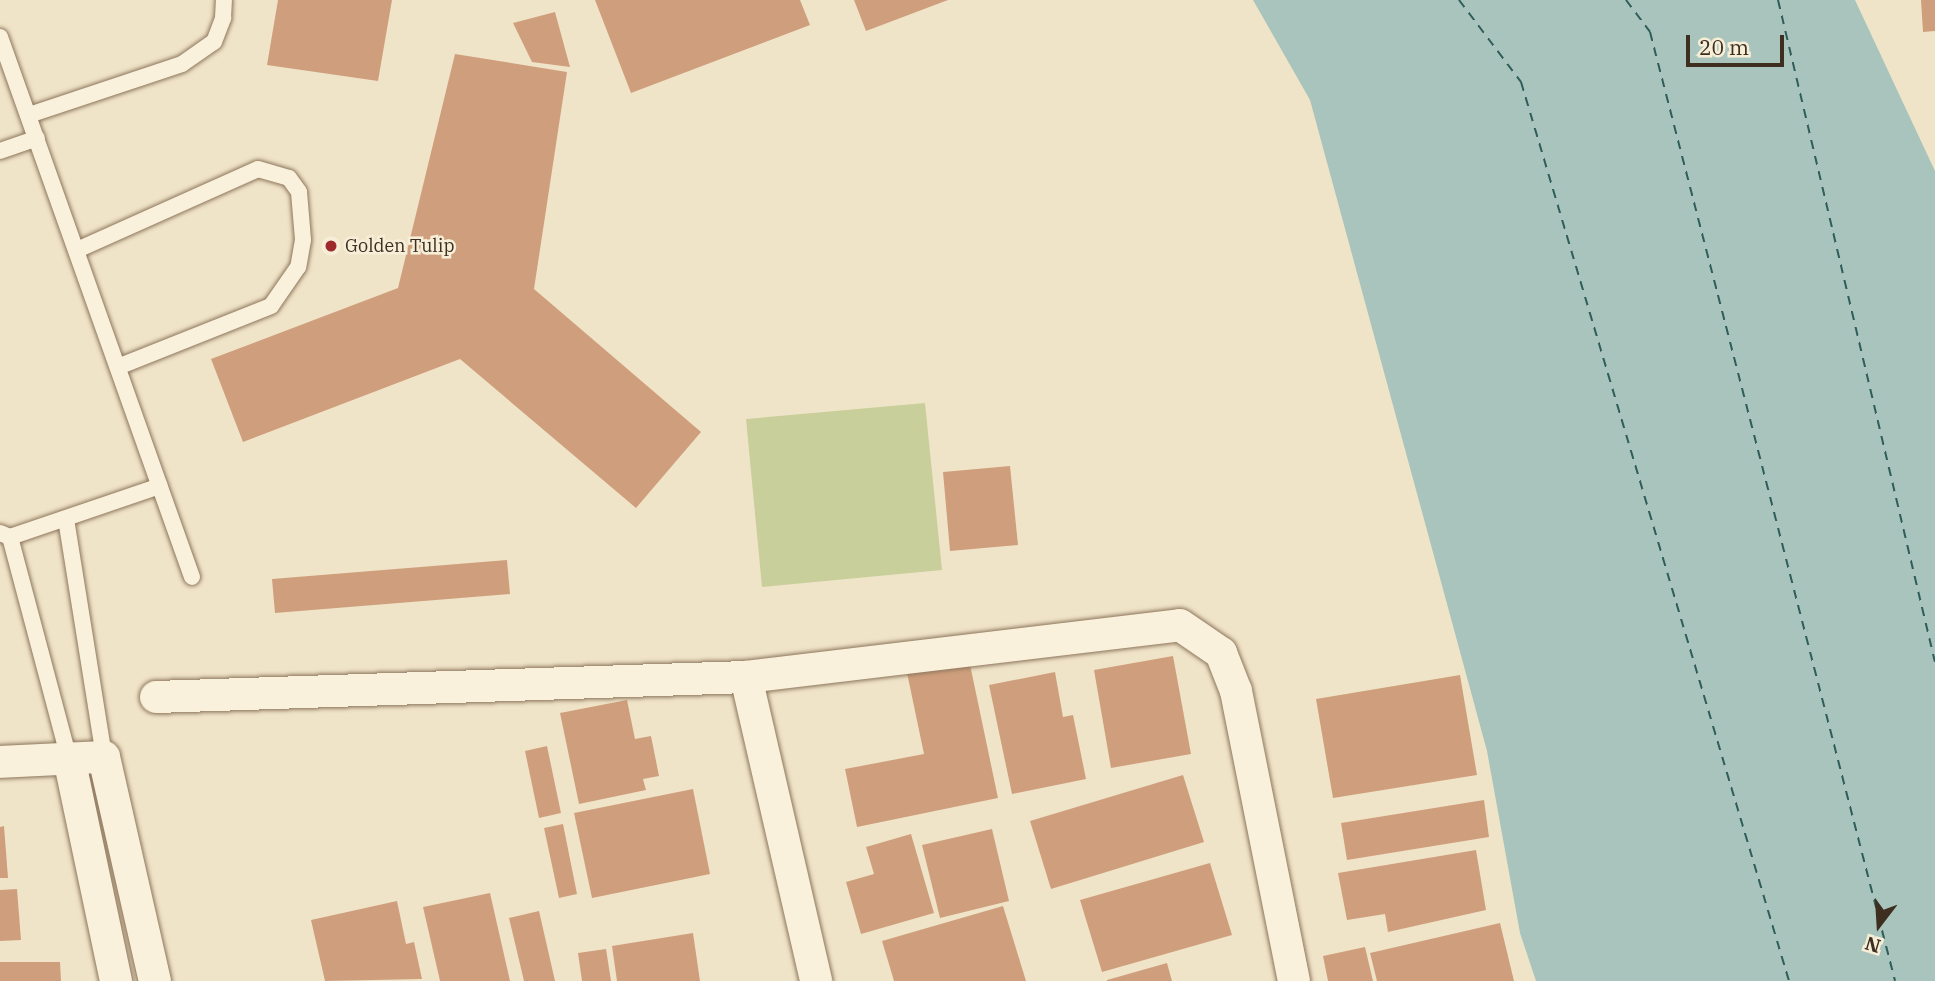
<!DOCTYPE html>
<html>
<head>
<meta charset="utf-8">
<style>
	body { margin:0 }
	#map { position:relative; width:1935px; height:981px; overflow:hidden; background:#f0e4c8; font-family:"IBM Plex Serif",serif }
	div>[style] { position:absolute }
	.green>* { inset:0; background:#c9cf9b }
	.water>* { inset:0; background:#a9c4bc }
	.ferry>* { height:2px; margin-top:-1px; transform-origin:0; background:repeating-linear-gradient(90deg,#2f5d5a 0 9px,transparent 0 16px) }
	.building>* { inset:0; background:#cf9f7d }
	.roads { filter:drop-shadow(0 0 2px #8d765c) drop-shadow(0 0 2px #8d765c) }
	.service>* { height:16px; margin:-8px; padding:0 8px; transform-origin:8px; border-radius:8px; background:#faf1dc }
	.minor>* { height:32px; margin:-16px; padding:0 16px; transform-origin:16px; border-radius:16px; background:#faf1dc }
	.dots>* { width:19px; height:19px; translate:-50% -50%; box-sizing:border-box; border:4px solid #f7eed8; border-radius:50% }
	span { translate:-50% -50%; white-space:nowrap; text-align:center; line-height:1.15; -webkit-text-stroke:5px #f7eed8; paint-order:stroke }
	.poi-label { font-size:18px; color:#3d2e20 }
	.left { translate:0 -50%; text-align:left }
	.north { position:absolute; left:1844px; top:890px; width:70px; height:70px; -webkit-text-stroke:5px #f7eed8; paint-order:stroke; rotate:197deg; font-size:19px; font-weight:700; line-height:28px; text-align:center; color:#3d2e20 }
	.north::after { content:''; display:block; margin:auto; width:24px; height:32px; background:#3d2e20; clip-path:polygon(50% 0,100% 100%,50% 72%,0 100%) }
	.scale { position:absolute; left:1686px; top:35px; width:98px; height:32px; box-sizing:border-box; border:4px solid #3d2e20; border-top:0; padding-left:9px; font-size:21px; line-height:24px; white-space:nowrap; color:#3d2e20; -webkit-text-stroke:5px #f7eed8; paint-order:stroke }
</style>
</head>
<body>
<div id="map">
	<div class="green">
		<div style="clip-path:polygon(925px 403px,942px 570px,762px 587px,746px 419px)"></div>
	</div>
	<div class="water">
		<div style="clip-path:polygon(1253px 0,1855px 0,1935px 171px,1935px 981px,1536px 981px,1520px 933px,1487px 751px,1310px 100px)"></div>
	</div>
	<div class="ferry">
		<div style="left:1459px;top:0;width:103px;rotate:52.9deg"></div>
		<div style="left:1521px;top:82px;width:938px;rotate:73.4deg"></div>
		<div style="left:1626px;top:0;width:40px;rotate:53deg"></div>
		<div style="left:1650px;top:32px;width:980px;rotate:75.52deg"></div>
		<div style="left:1778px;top:0;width:680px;rotate:76.66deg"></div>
	</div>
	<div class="building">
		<div style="clip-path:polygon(278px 0,392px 0,378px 81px,267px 65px)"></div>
		<div style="clip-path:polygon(595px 0,800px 0,810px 25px,631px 93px)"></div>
		<div style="clip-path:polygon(854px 0,948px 0,866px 31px)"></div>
		<div style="clip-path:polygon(1921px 0,1935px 0,1935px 31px,1923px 32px)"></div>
		<div style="clip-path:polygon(555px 12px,570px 67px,532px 62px,513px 23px)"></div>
		<div style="clip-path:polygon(455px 54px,567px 72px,534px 289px,701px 432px,636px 508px,460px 359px,243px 442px,211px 359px,398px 288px)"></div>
		<div style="clip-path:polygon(1010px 466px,1018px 545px,950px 551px,943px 472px)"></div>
		<div style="clip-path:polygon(507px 560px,510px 594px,275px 613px,272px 579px)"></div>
		<div style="clip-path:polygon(968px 655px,998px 798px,857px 827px,845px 769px,924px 754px,906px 668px)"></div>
		<div style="clip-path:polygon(1173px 656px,1191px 754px,1111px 768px,1094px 670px)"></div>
		<div style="clip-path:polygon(1055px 672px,1063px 717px,1073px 715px,1086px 779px,1012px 794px,989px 685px)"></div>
		<div style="clip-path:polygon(1460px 675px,1477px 775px,1333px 798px,1316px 699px)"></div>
		<div style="clip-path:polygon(627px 700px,635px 739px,651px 736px,659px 776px,643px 779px,646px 790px,579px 804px,560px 713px)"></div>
		<div style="clip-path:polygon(547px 746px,561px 813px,539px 818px,525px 751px)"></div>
		<div style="clip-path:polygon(1183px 775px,1204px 842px,1051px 889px,1030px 821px)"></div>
		<div style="clip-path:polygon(693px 789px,710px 874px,592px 898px,574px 813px)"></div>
		<div style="clip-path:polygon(1484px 800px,1489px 837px,1347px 860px,1341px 823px)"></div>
		<div style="clip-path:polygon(563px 824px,577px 894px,559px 898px,544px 828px)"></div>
		<div style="clip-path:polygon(4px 826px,8px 878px,0 878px,0 827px)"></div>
		<div style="clip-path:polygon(992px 829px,1009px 901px,940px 918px,922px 845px)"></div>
		<div style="clip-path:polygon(911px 834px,934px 913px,861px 934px,846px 882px,874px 874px,866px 847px)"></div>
		<div style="clip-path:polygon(1476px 850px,1486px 910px,1388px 932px,1385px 914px,1347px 920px,1338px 873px)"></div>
		<div style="clip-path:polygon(1210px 863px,1232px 935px,1102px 972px,1080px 900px)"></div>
		<div style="clip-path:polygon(17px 889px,21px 940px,0 941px,0 890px)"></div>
		<div style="clip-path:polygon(490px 893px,510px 981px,440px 981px,423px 907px)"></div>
		<div style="clip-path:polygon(397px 901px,406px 944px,414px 942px,422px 979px,325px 981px,311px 920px)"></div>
		<div style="clip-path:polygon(1003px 906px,1026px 981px,894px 981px,882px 941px)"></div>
		<div style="clip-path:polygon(539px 911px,555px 981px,524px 981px,509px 918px)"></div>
		<div style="clip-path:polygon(1500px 923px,1514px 981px,1377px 981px,1370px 953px)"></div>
		<div style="clip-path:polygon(693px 933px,700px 981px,617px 981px,612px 946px)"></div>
		<div style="clip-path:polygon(1365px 947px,1373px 981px,1328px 981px,1323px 956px)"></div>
		<div style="clip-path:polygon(606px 949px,611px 981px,582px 981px,578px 953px)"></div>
		<div style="clip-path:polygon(0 962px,60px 962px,61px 981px,0 981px)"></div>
		<div style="clip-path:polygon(1167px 963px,1172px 981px,1107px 981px,1107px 980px)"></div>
	</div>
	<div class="roads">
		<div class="service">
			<div style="left:0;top:37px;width:573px;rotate:70.43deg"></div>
			<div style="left:29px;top:115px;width:161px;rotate:-18.4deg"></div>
			<div style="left:182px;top:64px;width:39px;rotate:-35deg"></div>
			<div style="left:214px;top:42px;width:26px;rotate:-69deg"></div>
			<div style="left:223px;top:18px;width:18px;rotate:-87deg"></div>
			<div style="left:0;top:151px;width:39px;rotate:-19deg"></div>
			<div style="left:77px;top:250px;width:198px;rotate:-24.1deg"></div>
			<div style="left:258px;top:169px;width:32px;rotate:16deg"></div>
			<div style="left:289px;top:178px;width:17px;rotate:54deg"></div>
			<div style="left:299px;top:192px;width:48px;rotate:85.2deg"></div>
			<div style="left:303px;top:240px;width:27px;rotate:100deg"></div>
			<div style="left:298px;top:267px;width:47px;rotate:124.7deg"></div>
			<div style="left:271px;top:306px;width:165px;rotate:158.3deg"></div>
			<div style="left:66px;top:519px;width:241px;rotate:80.9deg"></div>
			<div style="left:0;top:533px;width:11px;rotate:22deg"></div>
			<div style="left:10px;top:537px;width:158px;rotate:-18.8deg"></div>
			<div style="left:10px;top:537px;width:229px;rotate:75.1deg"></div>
		</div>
		<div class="minor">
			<div style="left:746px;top:677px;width:312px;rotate:77deg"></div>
			<div style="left:156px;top:697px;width:590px;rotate:-1.94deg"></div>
			<div style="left:746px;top:677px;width:437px;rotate:-6.8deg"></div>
			<div style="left:1180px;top:625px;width:50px;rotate:34.3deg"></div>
			<div style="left:1221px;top:653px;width:41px;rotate:68.5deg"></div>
			<div style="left:1236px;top:691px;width:296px;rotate:78.7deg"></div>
			<div style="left:69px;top:758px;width:228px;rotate:78.1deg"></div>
			<div style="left:0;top:762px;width:104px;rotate:-2.8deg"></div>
			<div style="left:104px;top:757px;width:230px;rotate:77.2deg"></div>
		</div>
	</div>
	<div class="dots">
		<div style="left:331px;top:246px;background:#9e2a2b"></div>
	</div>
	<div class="poi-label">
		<span class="left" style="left:345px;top:246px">Golden Tulip</span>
	</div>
	<div class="north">N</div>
	<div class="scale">20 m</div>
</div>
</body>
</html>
